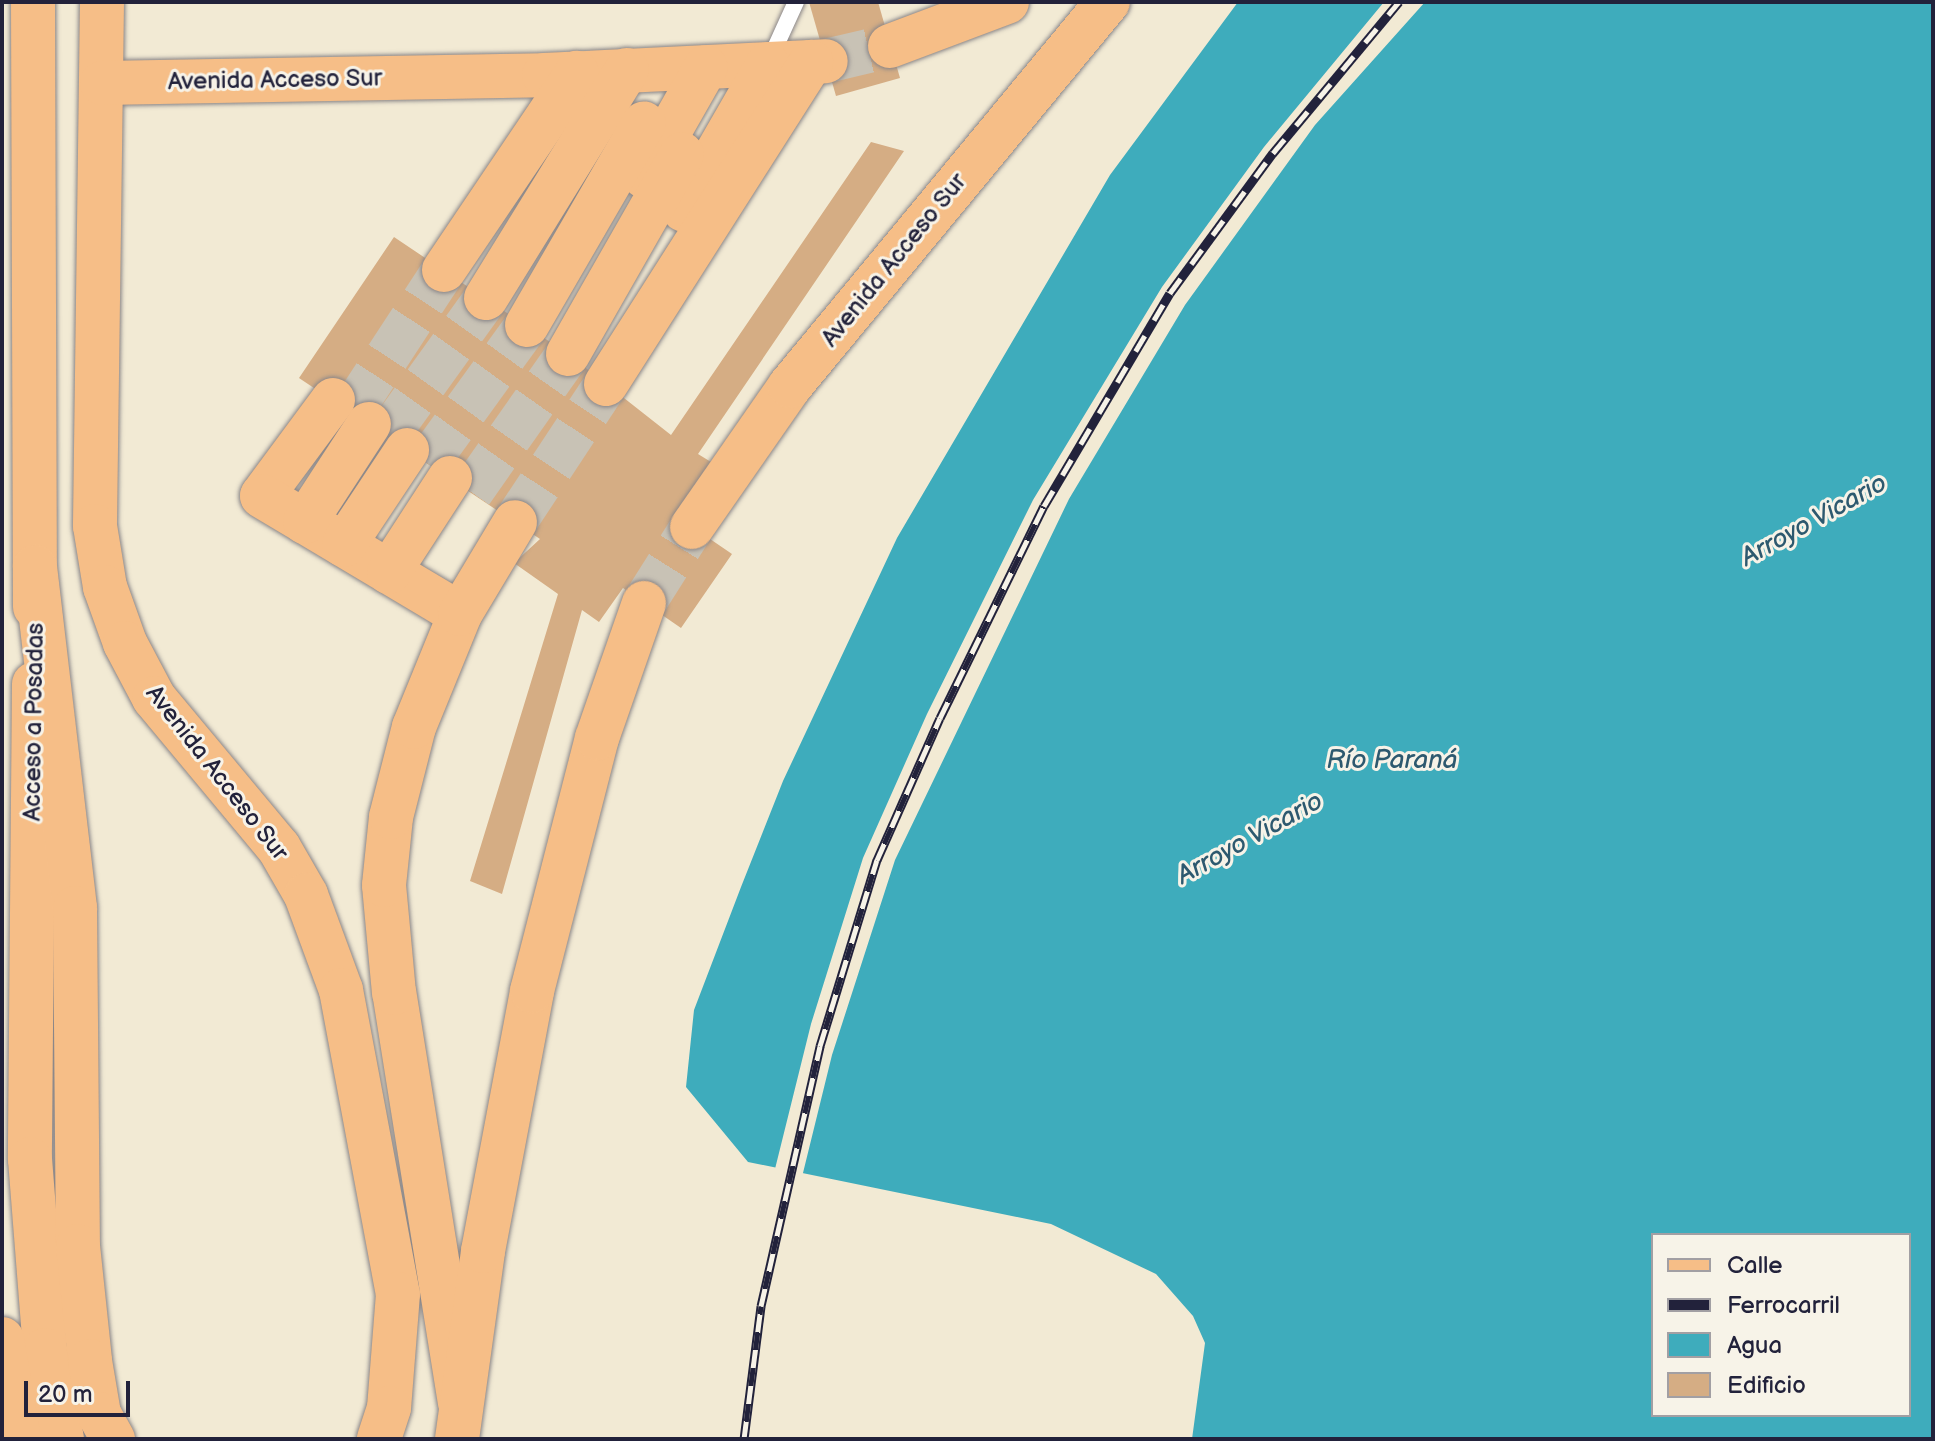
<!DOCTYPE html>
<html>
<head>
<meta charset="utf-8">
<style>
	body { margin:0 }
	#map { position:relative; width:1935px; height:1441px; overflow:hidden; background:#f2ead4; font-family:"Balsamiq Sans",sans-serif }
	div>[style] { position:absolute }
	.water>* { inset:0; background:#3eacbc }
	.pier>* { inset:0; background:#f2ead4 }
	.building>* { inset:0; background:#d5ad84 }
	.highway-tunnel>* { height:44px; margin-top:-22px; transform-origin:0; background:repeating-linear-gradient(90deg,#c8c2b5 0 44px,transparent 0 66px) }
	.roads { filter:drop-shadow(0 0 2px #8a8688) drop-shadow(0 0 2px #8a8688) }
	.lane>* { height:16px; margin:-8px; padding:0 8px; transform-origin:8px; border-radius:8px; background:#fff }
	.primary>* { height:44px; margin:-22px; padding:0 22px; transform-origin:22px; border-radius:22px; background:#f6be87 }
	.highway>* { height:44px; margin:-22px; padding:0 22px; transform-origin:22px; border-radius:22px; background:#f6be87 }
	.rail>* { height:9px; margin-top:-4.5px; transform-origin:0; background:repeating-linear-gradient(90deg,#f7f3e8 0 18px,#22223b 0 36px); box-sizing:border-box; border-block:2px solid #22223b }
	span { translate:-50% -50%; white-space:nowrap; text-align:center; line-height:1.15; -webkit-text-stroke:6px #f7f3e8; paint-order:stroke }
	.street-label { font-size:24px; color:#22223b }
	.water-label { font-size:26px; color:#2d596f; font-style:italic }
	.frame { position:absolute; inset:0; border:4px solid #22223b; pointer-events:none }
	.legend { position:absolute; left:1651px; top:1233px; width:260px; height:184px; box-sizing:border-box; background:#f7f3e8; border:2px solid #a29fa3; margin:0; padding:10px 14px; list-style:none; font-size:24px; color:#22223b }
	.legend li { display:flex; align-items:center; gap:16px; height:40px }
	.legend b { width:40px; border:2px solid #a29fa3 }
	.scale { position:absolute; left:24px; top:1381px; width:106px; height:36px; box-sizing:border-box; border:4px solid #22223b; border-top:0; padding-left:10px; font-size:24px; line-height:28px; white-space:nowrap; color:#22223b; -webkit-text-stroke:6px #f7f3e8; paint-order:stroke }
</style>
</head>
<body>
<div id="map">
	<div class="water">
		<div style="clip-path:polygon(evenodd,1238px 2px,1933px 2px,1933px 1439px,1192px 1439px,1205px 1343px,1193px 1316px,1156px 1274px,1051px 1224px,748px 1162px,686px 1087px,694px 1010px,741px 887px,783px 781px,897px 538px,1110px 175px,1238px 2px,1653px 1235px,1909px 1235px,1909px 1415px,1653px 1415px,1653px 1235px)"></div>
	</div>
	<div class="pier">
		<div style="clip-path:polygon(1384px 2px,1425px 2px,1315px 125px,1185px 305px,1069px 499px,895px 860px,832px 1055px,802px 1177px,774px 1173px,811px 1024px,863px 858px,927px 714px,1033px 500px,1162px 287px,1264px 147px)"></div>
	</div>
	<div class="building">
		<div style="clip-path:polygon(809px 2px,878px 2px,900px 78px,836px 96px)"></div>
		<div style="clip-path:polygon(871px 142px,904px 151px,698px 454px,711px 462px,675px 515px,732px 554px,681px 628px,623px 588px,599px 622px,582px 610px,502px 894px,470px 881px,558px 594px,514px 563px,540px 539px,299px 378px,394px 237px,568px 354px,671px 435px)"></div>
	</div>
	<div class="highway-tunnel">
		<div style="left:826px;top:61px;width:66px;rotate:-13.2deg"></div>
		<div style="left:351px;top:412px;width:170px;rotate:-56.8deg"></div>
		<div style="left:387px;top:436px;width:170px;rotate:-54.3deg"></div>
		<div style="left:427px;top:463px;width:170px;rotate:-54.1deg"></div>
		<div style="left:471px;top:492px;width:169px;rotate:-54.9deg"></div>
		<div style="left:515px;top:522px;width:165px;rotate:-56.6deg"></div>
		<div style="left:644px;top:603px;width:90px;rotate:-57.7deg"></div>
	</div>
	<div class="roads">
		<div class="lane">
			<div style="left:770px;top:59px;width:63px;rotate:-65.5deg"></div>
		</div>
		<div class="primary">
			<div style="left:33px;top:2px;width:605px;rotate:89.81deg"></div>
			<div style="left:34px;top:684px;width:475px;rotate:90.5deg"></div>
			<div style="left:30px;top:1159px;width:192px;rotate:85.5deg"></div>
			<div style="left:45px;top:1350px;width:91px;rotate:79.2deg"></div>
			<div style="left:2px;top:1339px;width:101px;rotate:80.4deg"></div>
		</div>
		<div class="highway">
			<div style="left:102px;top:2px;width:524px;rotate:90.77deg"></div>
			<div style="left:95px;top:526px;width:62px;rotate:80.7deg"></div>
			<div style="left:105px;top:587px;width:59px;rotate:70.3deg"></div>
			<div style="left:125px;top:643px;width:62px;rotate:62.2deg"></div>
			<div style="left:154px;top:698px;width:195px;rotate:50.2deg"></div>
			<div style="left:279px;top:848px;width:54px;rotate:60.1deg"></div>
			<div style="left:306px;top:895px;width:101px;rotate:69.8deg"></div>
			<div style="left:341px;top:990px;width:309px;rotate:79.4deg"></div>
			<div style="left:398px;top:1294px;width:114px;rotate:94.5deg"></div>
			<div style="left:389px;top:1408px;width:33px;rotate:108deg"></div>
			<div style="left:890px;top:46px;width:125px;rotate:-20.6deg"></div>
			<div style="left:102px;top:83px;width:442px;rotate:-1deg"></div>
			<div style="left:544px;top:75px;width:282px;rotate:-2.8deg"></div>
			<div style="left:644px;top:176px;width:125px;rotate:-60.4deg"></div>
			<div style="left:684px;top:210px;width:168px;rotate:-60.1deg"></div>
			<div style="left:444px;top:270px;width:238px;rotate:-56deg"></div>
			<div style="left:486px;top:298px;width:268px;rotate:-58.3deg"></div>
			<div style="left:527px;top:325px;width:233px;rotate:-59.9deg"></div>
			<div style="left:568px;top:354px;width:230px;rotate:-60.3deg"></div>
			<div style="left:606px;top:384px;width:382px;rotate:-57.5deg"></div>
			<div style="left:333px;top:400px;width:119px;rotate:126.5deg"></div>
			<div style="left:262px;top:496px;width:230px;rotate:30.8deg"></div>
			<div style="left:305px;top:522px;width:117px;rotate:-56.9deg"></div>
			<div style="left:692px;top:527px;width:172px;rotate:-55.2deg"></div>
			<div style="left:790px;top:386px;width:499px;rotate:-50.4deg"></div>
			<div style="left:344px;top:545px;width:114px;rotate:-56.4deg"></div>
			<div style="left:35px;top:567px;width:343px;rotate:83.3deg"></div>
			<div style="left:75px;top:908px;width:338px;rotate:89.5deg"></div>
			<div style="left:78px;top:1246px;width:116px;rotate:84deg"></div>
			<div style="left:90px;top:1361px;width:54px;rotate:80.4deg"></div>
			<div style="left:99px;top:1414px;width:29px;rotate:61deg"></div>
			<div style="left:389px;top:572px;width:112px;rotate:-57deg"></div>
			<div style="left:460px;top:1403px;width:415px;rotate:-99.1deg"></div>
			<div style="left:394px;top:993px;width:108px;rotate:-95.3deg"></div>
			<div style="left:384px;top:885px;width:68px;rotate:-84.1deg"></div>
			<div style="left:391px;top:817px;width:93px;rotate:-75.7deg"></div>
			<div style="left:414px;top:727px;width:122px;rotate:-67.8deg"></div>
			<div style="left:460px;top:614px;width:107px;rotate:-59.1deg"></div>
			<div style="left:457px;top:1439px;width:190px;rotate:-82.1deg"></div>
			<div style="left:483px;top:1251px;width:265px;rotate:-79.3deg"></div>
			<div style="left:532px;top:991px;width:261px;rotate:-75.6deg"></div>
			<div style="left:597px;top:738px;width:143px;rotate:-70.8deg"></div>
		</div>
	</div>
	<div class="rail">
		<div style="left:744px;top:1439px;width:134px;rotate:-82.7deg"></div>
		<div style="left:761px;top:1306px;width:267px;rotate:-77.2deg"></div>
		<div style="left:820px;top:1046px;width:195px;rotate:-73deg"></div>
		<div style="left:877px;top:860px;width:155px;rotate:-66.1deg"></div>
		<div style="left:940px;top:718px;width:236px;rotate:-63.9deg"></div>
		<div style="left:1044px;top:506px;width:247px;rotate:-59.4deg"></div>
		<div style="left:1170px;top:293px;width:174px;rotate:-53.7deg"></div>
		<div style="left:1273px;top:153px;width:197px;rotate:-50.2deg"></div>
	</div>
	<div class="street-label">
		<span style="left:275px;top:80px;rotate:-1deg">Avenida Acceso Sur</span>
		<span style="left:894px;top:260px;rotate:-51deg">Avenida Acceso Sur</span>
		<span style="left:34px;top:722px;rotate:-89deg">Acceso a Posadas</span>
		<span style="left:217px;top:773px;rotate:52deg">Avenida Acceso Sur</span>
	</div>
	<div class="water-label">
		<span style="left:1814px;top:521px;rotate:-29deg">Arroyo Vicario</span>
		<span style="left:1392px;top:761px">Río Paraná</span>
		<span style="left:1250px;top:839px;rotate:-29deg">Arroyo Vicario</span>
	</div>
	<div class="frame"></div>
	<ul class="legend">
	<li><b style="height:10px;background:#f6be87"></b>Calle</li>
	<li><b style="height:10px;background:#22223b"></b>Ferrocarril</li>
	<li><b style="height:22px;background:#3eacbc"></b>Agua</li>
	<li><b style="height:22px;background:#d5ad84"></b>Edificio</li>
	</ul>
	<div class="scale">20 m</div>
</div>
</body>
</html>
